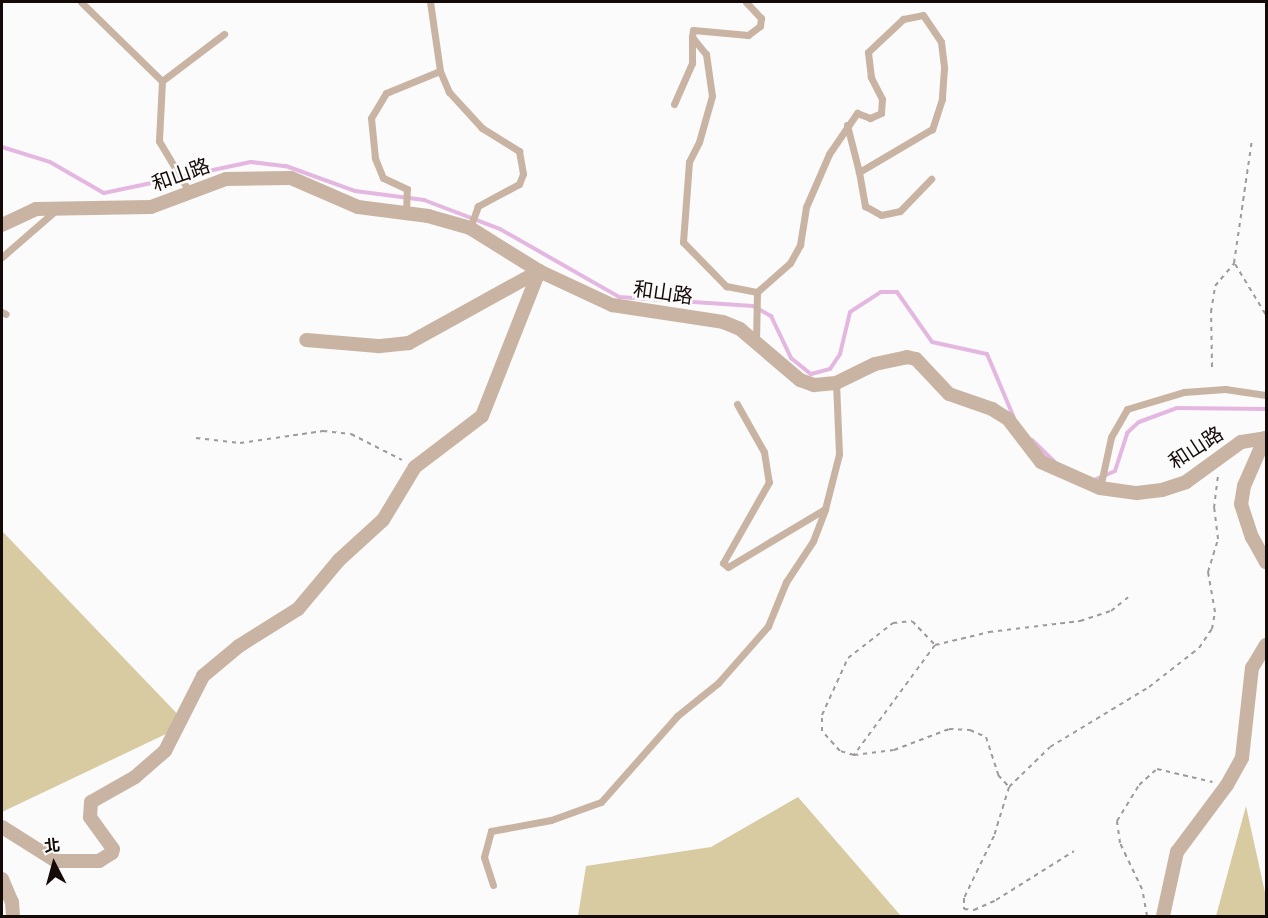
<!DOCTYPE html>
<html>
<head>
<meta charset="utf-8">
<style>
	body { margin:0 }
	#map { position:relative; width:1268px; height:918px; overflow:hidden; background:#fbfbfb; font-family:"Work Sans","Noto Sans TC",sans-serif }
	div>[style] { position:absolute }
	.green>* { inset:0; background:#d8caa1 }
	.stream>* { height:4px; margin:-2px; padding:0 2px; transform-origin:2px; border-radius:2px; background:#e4b7e1 }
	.path>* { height:2px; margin-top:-1px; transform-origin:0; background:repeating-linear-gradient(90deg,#9e9a99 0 4.5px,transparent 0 9px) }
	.service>* { height:7px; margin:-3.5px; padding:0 3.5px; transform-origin:3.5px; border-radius:3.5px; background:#c9b4a3 }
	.minor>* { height:14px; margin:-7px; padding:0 7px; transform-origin:7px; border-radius:7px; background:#c9b4a3 }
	span { translate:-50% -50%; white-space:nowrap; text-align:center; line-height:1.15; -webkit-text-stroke:5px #fbfbfb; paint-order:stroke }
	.street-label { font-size:20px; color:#140a08 }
	.frame { position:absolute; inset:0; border:3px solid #140a08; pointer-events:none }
	.north { position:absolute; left:24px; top:834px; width:60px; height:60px; -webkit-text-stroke:4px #fbfbfb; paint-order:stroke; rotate:354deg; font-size:16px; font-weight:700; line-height:24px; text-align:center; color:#140a08 }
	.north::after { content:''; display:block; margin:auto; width:21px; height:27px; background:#140a08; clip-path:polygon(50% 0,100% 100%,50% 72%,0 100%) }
</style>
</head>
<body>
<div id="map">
	<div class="green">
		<div style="clip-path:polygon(2px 531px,187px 724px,2px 812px)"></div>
		<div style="clip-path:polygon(798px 797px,901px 916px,578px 916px,586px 866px,711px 847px)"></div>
		<div style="clip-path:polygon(1246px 806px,1266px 897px,1266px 916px,1216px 916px)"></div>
	</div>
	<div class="stream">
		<div style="left:2px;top:147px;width:50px;rotate:17.4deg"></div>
		<div style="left:50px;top:162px;width:62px;rotate:29.9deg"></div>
		<div style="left:104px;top:193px;width:150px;rotate:-11.9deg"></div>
		<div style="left:251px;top:162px;width:35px;rotate:7deg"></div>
		<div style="left:286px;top:166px;width:73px;rotate:19.9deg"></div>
		<div style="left:355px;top:191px;width:70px;rotate:7.4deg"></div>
		<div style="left:424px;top:200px;width:81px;rotate:20.9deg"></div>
		<div style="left:500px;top:229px;width:137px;rotate:29.7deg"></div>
		<div style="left:619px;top:297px;width:134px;rotate:3.8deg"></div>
		<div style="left:753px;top:306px;width:21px;rotate:29deg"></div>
		<div style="left:771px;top:316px;width:47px;rotate:64.5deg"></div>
		<div style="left:791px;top:358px;width:26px;rotate:39deg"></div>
		<div style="left:811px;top:374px;width:20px;rotate:-15deg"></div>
		<div style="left:830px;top:369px;width:18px;rotate:-56deg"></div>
		<div style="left:840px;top:354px;width:43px;rotate:-76.6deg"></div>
		<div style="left:850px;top:312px;width:37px;rotate:-33deg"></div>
		<div style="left:881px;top:292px;width:16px"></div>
		<div style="left:897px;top:292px;width:61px;rotate:55deg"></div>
		<div style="left:932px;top:342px;width:56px;rotate:12.3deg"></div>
		<div style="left:987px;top:354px;width:69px;rotate:67.1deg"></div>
		<div style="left:1032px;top:440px;width:32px;rotate:44deg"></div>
		<div style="left:1094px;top:480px;width:23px;rotate:-23deg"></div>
		<div style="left:1115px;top:471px;width:40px;rotate:-72deg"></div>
		<div style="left:1127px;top:433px;width:16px;rotate:-43deg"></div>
		<div style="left:1139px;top:422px;width:40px;rotate:-20.2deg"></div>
		<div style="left:1177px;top:408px;width:89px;rotate:0.6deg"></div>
	</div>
	<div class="path">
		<div style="left:1235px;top:264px;width:60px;rotate:58.7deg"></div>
		<div style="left:1212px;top:367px;width:55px;rotate:-91deg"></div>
		<div style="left:1211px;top:312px;width:26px;rotate:-81deg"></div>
		<div style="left:1215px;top:286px;width:30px;rotate:-50deg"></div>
		<div style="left:1234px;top:263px;width:125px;rotate:-81.7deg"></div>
		<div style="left:196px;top:438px;width:44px;rotate:6.5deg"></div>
		<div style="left:240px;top:443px;width:84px;rotate:-8.2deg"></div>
		<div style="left:323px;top:431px;width:28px;rotate:6deg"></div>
		<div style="left:351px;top:434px;width:57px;rotate:27deg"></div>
		<div style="left:935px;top:645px;width:56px;rotate:-13.5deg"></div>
		<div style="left:989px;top:632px;width:92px;rotate:-6.9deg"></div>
		<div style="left:1080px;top:621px;width:33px;rotate:-18deg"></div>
		<div style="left:1111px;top:611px;width:22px;rotate:-39deg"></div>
		<div style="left:854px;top:755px;width:15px;rotate:-164deg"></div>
		<div style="left:840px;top:751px;width:27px;rotate:-132deg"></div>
		<div style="left:822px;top:731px;width:16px;rotate:-90deg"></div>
		<div style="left:822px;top:715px;width:63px;rotate:-65.5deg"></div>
		<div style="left:848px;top:658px;width:57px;rotate:-37.9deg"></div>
		<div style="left:893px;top:623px;width:19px;rotate:-6deg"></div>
		<div style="left:912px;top:621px;width:33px;rotate:46deg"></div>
		<div style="left:935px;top:645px;width:137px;rotate:126.4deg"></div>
		<div style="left:854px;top:755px;width:40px;rotate:-7.1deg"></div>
		<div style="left:894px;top:750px;width:59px;rotate:-20.9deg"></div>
		<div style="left:949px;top:729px;width:21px;rotate:3deg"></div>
		<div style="left:970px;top:730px;width:17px;rotate:24deg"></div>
		<div style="left:986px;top:737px;width:40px;rotate:72deg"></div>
		<div style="left:998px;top:775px;width:16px;rotate:47deg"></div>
		<div style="left:1009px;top:787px;width:57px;rotate:-44.3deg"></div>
		<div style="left:1050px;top:747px;width:116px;rotate:-31.2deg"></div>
		<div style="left:1149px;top:687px;width:63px;rotate:-38deg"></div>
		<div style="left:1199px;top:648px;width:23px;rotate:-56deg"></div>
		<div style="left:1212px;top:629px;width:17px;rotate:-80deg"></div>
		<div style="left:1215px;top:612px;width:41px;rotate:-99.9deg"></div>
		<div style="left:1208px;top:572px;width:34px;rotate:-73deg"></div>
		<div style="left:1218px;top:539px;width:31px;rotate:-97deg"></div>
		<div style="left:1214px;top:508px;width:32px;rotate:-83deg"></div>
		<div style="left:1009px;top:787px;width:51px;rotate:107deg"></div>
		<div style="left:994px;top:836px;width:69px;rotate:115.8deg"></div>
		<div style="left:964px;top:898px;width:11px;rotate:90deg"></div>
		<div style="left:964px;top:909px;width:10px;rotate:6deg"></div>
		<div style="left:974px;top:910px;width:24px;rotate:-24deg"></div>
		<div style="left:996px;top:900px;width:92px;rotate:-32.1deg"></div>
		<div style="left:1147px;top:916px;width:27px;rotate:-100deg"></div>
		<div style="left:1142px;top:889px;width:51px;rotate:-115.6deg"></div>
		<div style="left:1120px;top:843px;width:22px;rotate:-98deg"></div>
		<div style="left:1117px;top:821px;width:42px;rotate:-58.6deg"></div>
		<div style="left:1139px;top:785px;width:24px;rotate:-42deg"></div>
		<div style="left:1157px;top:769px;width:57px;rotate:13.1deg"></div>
	</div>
	<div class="service">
		<div style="left:81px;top:2px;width:113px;rotate:44.3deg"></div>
		<div style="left:162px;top:81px;width:78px;rotate:-37.2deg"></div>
		<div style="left:746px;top:2px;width:22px;rotate:47deg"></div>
		<div style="left:761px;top:18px;width:8px;rotate:97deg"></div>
		<div style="left:760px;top:26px;width:15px;rotate:143deg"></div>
		<div style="left:748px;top:35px;width:55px;rotate:-174.8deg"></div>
		<div style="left:693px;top:30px;width:7px;rotate:98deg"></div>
		<div style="left:692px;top:37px;width:22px;rotate:51deg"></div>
		<div style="left:706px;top:54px;width:42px;rotate:81.9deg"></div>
		<div style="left:712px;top:96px;width:48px;rotate:105.8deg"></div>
		<div style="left:699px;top:142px;width:22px;rotate:117deg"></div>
		<div style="left:689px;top:162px;width:80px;rotate:94.3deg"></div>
		<div style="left:683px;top:242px;width:62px;rotate:45.7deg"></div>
		<div style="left:726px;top:286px;width:32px;rotate:11deg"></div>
		<div style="left:757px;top:292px;width:44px;rotate:-41.3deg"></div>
		<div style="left:790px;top:263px;width:21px;rotate:-61deg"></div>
		<div style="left:800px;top:245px;width:38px;rotate:-81deg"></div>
		<div style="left:806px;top:207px;width:58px;rotate:-66.5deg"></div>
		<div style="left:829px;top:154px;width:50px;rotate:-55.7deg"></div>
		<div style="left:857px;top:113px;width:14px;rotate:21deg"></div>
		<div style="left:870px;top:118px;width:12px;rotate:-24deg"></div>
		<div style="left:881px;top:113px;width:14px;rotate:-86deg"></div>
		<div style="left:882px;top:99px;width:25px;rotate:-117deg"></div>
		<div style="left:871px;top:77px;width:25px;rotate:-97deg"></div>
		<div style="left:868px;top:52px;width:48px;rotate:-43.3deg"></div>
		<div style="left:903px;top:19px;width:20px;rotate:-11deg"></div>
		<div style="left:923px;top:15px;width:32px;rotate:56deg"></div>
		<div style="left:941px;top:42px;width:26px;rotate:83deg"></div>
		<div style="left:944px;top:68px;width:31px;rotate:94deg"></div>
		<div style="left:942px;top:99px;width:32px;rotate:108deg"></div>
		<div style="left:932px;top:129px;width:85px;rotate:149.5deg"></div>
		<div style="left:859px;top:172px;width:35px;rotate:80deg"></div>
		<div style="left:865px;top:206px;width:18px;rotate:29deg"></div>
		<div style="left:881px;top:215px;width:19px;rotate:-12deg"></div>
		<div style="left:900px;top:211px;width:45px;rotate:-45.9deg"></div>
		<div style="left:440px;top:71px;width:23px;rotate:67deg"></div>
		<div style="left:449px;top:92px;width:49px;rotate:47.5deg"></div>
		<div style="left:482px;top:128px;width:44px;rotate:31.9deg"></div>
		<div style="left:519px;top:151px;width:23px;rotate:80deg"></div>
		<div style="left:523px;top:174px;width:11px;rotate:112deg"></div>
		<div style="left:519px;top:184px;width:47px;rotate:151.8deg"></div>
		<div style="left:478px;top:206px;width:23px;rotate:110deg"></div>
		<div style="left:162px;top:81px;width:60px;rotate:92.9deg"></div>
		<div style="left:159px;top:141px;width:61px;rotate:59.2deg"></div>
		<div style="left:674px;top:104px;width:45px;rotate:-66.3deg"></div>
		<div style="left:692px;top:63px;width:26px;rotate:-90deg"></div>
		<div style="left:847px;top:125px;width:49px;rotate:75.7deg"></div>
		<div style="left:406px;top:213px;width:24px;rotate:-88deg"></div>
		<div style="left:407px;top:189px;width:26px;rotate:-155deg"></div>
		<div style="left:383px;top:178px;width:22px;rotate:-112deg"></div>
		<div style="left:375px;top:158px;width:40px;rotate:-95.7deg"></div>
		<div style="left:371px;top:118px;width:29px;rotate:-59deg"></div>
		<div style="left:386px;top:93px;width:58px;rotate:-22.2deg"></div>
		<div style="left:440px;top:71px;width:70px;rotate:-98.2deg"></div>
		<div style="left:2px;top:257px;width:72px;rotate:-41deg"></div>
		<div style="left:2px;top:312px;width:4px;rotate:27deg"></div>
		<div style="left:756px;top:343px;width:51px;rotate:-88.9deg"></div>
		<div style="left:737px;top:404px;width:55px;rotate:60.6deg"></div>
		<div style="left:764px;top:452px;width:30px;rotate:81deg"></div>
		<div style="left:769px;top:482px;width:93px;rotate:119.6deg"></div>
		<div style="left:723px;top:563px;width:6px;rotate:39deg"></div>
		<div style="left:728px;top:567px;width:113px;rotate:-30.9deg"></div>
		<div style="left:1100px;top:488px;width:52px;rotate:-77.8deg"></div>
		<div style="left:1111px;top:437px;width:32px;rotate:-60deg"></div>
		<div style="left:1127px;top:409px;width:59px;rotate:-16.6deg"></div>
		<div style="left:1184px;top:392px;width:41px;rotate:-4.2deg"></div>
		<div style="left:1225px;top:389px;width:41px;rotate:8.3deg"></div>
		<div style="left:493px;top:885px;width:29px;rotate:-108deg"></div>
		<div style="left:484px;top:857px;width:27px;rotate:-75deg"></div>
		<div style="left:491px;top:831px;width:61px;rotate:-10.4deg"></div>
		<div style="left:551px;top:820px;width:53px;rotate:-19.8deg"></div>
		<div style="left:601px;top:802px;width:115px;rotate:-48.5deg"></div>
		<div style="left:677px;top:716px;width:53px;rotate:-38.8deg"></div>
		<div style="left:718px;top:683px;width:76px;rotate:-48.7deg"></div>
		<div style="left:768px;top:626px;width:48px;rotate:-67.8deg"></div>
		<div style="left:786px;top:582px;width:49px;rotate:-56.6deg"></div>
		<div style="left:813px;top:541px;width:34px;rotate:-69deg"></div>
		<div style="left:825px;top:509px;width:57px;rotate:-75.7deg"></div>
		<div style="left:839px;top:454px;width:71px;rotate:-92.4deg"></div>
	</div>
	<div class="minor">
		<div style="left:2px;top:225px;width:38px;rotate:-25deg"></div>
		<div style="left:36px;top:209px;width:115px;rotate:-1deg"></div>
		<div style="left:151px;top:207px;width:80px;rotate:-20.5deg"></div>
		<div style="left:226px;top:179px;width:65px;rotate:-0.9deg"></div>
		<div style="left:291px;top:178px;width:73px;rotate:23.4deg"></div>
		<div style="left:358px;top:207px;width:71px;rotate:7.3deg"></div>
		<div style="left:428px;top:216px;width:44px;rotate:15.9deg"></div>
		<div style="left:470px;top:228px;width:81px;rotate:31.9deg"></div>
		<div style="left:539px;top:271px;width:81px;rotate:25deg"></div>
		<div style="left:612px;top:305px;width:112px;rotate:8.7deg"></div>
		<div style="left:723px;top:322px;width:18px;rotate:22deg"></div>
		<div style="left:740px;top:329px;width:79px;rotate:40.4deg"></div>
		<div style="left:800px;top:380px;width:15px;rotate:20deg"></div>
		<div style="left:814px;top:385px;width:22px;rotate:-5deg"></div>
		<div style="left:836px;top:383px;width:43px;rotate:-26deg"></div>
		<div style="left:875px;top:364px;width:33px;rotate:-12deg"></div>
		<div style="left:907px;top:357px;width:9px;rotate:13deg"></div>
		<div style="left:916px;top:359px;width:48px;rotate:46.7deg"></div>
		<div style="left:949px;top:394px;width:46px;rotate:19.2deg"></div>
		<div style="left:992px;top:409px;width:19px;rotate:32deg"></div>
		<div style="left:1008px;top:419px;width:54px;rotate:52.5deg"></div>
		<div style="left:1041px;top:462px;width:64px;rotate:23.8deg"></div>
		<div style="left:1100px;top:488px;width:37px;rotate:8deg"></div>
		<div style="left:1137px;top:493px;width:25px;rotate:-7deg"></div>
		<div style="left:1162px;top:490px;width:25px;rotate:-18deg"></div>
		<div style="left:1186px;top:482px;width:68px;rotate:-36deg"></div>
		<div style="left:1241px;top:442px;width:25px;rotate:-9deg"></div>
		<div style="left:1265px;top:438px;width:52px;rotate:113.6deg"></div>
		<div style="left:1244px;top:486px;width:18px;rotate:99deg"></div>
		<div style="left:1241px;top:504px;width:35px;rotate:72deg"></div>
		<div style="left:1252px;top:537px;width:29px;rotate:61deg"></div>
		<div style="left:2px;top:827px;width:64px;rotate:32.2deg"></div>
		<div style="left:56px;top:861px;width:43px"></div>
		<div style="left:99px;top:861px;width:15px;rotate:-32deg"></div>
		<div style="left:112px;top:853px;width:4px;rotate:-76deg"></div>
		<div style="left:113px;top:849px;width:39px;rotate:-126deg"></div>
		<div style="left:90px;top:817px;width:15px;rotate:-86deg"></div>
		<div style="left:91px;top:802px;width:51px;rotate:-29.6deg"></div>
		<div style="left:135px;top:777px;width:40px;rotate:-41deg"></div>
		<div style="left:165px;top:751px;width:84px;rotate:-63.1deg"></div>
		<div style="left:203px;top:676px;width:47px;rotate:-39.8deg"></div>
		<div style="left:239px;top:646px;width:70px;rotate:-32.1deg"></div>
		<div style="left:298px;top:609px;width:64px;rotate:-50.1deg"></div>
		<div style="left:339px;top:560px;width:59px;rotate:-42.3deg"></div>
		<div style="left:383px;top:520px;width:62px;rotate:-58.9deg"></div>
		<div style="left:415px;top:467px;width:84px;rotate:-37.3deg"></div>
		<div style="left:482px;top:416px;width:156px;rotate:-68.5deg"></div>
		<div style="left:539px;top:271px;width:149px;rotate:151deg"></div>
		<div style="left:409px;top:343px;width:31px;rotate:174deg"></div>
		<div style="left:378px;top:346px;width:72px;rotate:-175.2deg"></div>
		<div style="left:2px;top:879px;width:25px;rotate:67deg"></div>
		<div style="left:12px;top:902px;width:14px;rotate:86deg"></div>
		<div style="left:1163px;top:916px;width:66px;rotate:-77.7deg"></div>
		<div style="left:1177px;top:852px;width:84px;rotate:-53.3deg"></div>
		<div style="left:1227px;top:785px;width:31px;rotate:-61deg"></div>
		<div style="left:1242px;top:758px;width:91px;rotate:-83.7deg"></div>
		<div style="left:1252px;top:668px;width:27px;rotate:-59deg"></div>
	</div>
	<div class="street-label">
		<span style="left:181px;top:175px;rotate:-20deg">和山路</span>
		<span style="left:663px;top:293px;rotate:8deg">和山路</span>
		<span style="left:1196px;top:448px;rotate:-33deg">和山路</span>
	</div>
	<div class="frame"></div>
	<div class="north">北</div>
</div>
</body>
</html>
